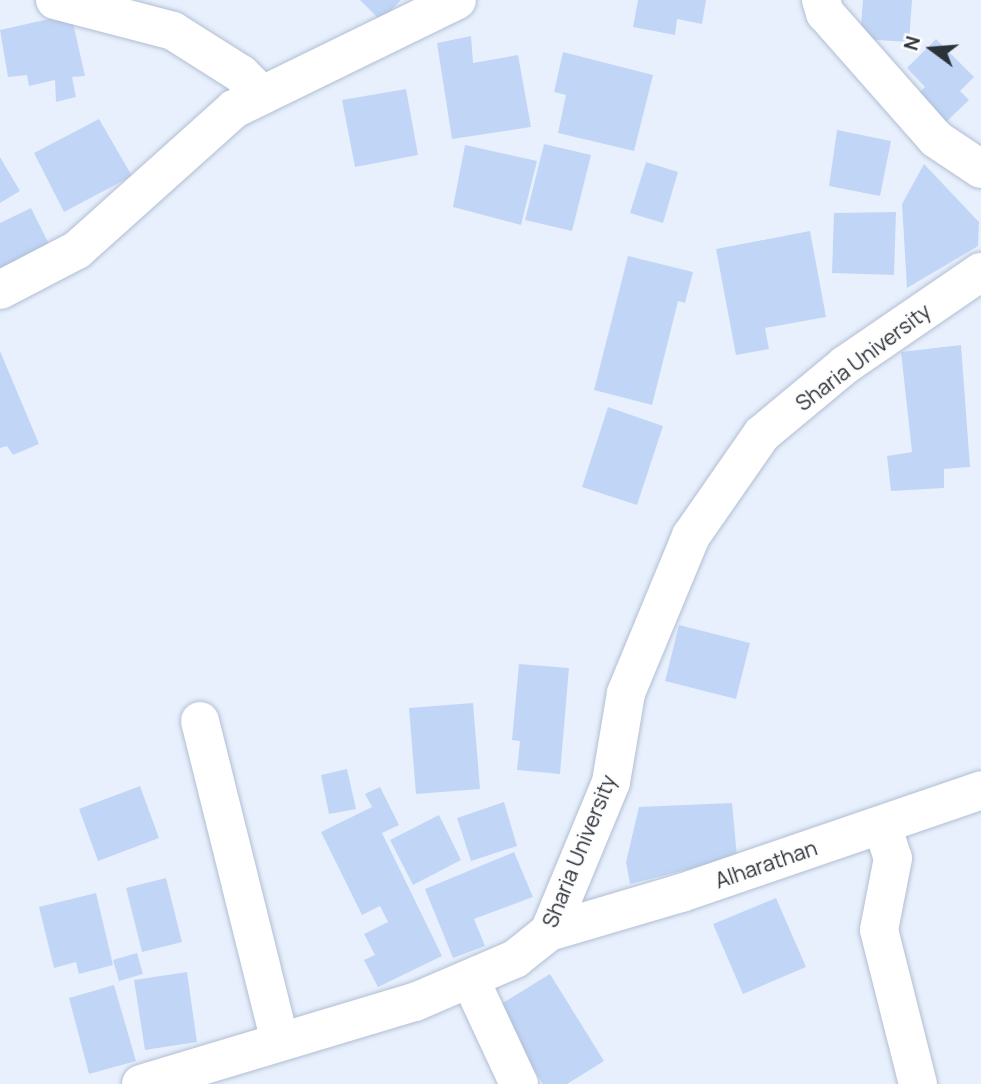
<!DOCTYPE html>
<html>
<head>
<meta charset="utf-8">
<style>
	body { margin:0 }
	#map { position:relative; width:981px; height:1084px; overflow:hidden; background:#e8f0fd; font-family:Manrope,sans-serif }
	div>[style] { position:absolute }
	.building>* { inset:0; background:#c1d6f7 }
	.roads { filter:drop-shadow(0 0 2px #b1bed3) drop-shadow(0 0 2px #b1bed3) }
	.minor>* { height:38px; margin:-19px; padding:0 19px; transform-origin:19px; border-radius:19px; background:#fff }
	.tertiary>* { height:38px; margin:-19px; padding:0 19px; transform-origin:19px; border-radius:19px; background:#fff }
	.secondary>* { height:38px; margin:-19px; padding:0 19px; transform-origin:19px; border-radius:19px; background:#fff }
	span { translate:-50% -50%; white-space:nowrap; text-align:center; line-height:1.15; -webkit-text-stroke:5px #fdfdfd; paint-order:stroke }
	.street-label { font-size:21px; color:#2c323a }
	.north { position:absolute; left:897px; top:14px; width:70px; height:70px; -webkit-text-stroke:5px #fdfdfd; paint-order:stroke; rotate:286deg; font-size:19px; font-weight:700; line-height:28px; text-align:center; color:#2c323a }
	.north::after { content:''; display:block; margin:auto; width:24px; height:32px; background:#2c323a; clip-path:polygon(50% 0,100% 100%,50% 72%,0 100%) }
</style>
</head>
<body>
<div id="map">
	<div class="building">
		<div style="clip-path:polygon(360px 0,401px 0,381px 21px)"></div>
		<div style="clip-path:polygon(638px 0,706px 0,702px 24px,677px 19px,675px 35px,633px 27px)"></div>
		<div style="clip-path:polygon(863px 0,912px 0,909px 42px,860px 39px)"></div>
		<div style="clip-path:polygon(71px 14px,85px 76px,72px 77px,76px 97px,56px 102px,55px 80px,29px 86px,27px 75px,8px 77px,0 30px)"></div>
		<div style="clip-path:polygon(471px 36px,473px 63px,518px 55px,531px 127px,452px 139px,437px 43px)"></div>
		<div style="clip-path:polygon(936px 39px,974px 77px,960px 91px,969px 100px,945px 123px,917px 95px,925px 87px,907px 68px)"></div>
		<div style="clip-path:polygon(563px 52px,653px 75px,634px 151px,558px 133px,566px 95px,554px 92px)"></div>
		<div style="clip-path:polygon(406px 89px,418px 155px,355px 167px,342px 100px)"></div>
		<div style="clip-path:polygon(99px 119px,132px 176px,64px 212px,34px 153px)"></div>
		<div style="clip-path:polygon(837px 130px,891px 141px,880px 196px,829px 186px)"></div>
		<div style="clip-path:polygon(544px 144px,591px 155px,572px 231px,525px 220px)"></div>
		<div style="clip-path:polygon(465px 145px,537px 161px,521px 225px,453px 207px)"></div>
		<div style="clip-path:polygon(0 157px,20px 191px,0 203px)"></div>
		<div style="clip-path:polygon(646px 162px,678px 172px,663px 223px,630px 213px)"></div>
		<div style="clip-path:polygon(924px 164px,979px 222px,978px 246px,907px 288px,902px 204px)"></div>
		<div style="clip-path:polygon(31px 208px,49px 244px,0 270px,0 223px)"></div>
		<div style="clip-path:polygon(896px 212px,894px 275px,832px 273px,834px 213px)"></div>
		<div style="clip-path:polygon(810px 231px,826px 317px,765px 328px,769px 349px,736px 355px,716px 249px)"></div>
		<div style="clip-path:polygon(628px 256px,693px 272px,685px 303px,678px 301px,652px 405px,594px 390px)"></div>
		<div style="clip-path:polygon(961px 345px,970px 467px,944px 469px,944px 488px,891px 491px,887px 456px,912px 452px,901px 352px)"></div>
		<div style="clip-path:polygon(0 351px,39px 444px,13px 455px,7px 446px,0 448px)"></div>
		<div style="clip-path:polygon(608px 407px,663px 426px,637px 505px,582px 487px)"></div>
		<div style="clip-path:polygon(679px 625px,750px 643px,736px 699px,665px 681px)"></div>
		<div style="clip-path:polygon(519px 664px,569px 668px,560px 774px,517px 770px,520px 741px,512px 740px)"></div>
		<div style="clip-path:polygon(473px 703px,480px 789px,416px 794px,409px 708px)"></div>
		<div style="clip-path:polygon(347px 769px,356px 809px,329px 814px,321px 775px)"></div>
		<div style="clip-path:polygon(140px 786px,159px 838px,98px 861px,79px 809px)"></div>
		<div style="clip-path:polygon(380px 787px,399px 825px,382px 833px,442px 956px,378px 987px,364px 960px,375px 955px,364px 934px,388px 922px,380px 906px,362px 915px,321px 832px,372px 807px,365px 794px)"></div>
		<div style="clip-path:polygon(504px 802px,517px 846px,471px 861px,457px 818px)"></div>
		<div style="clip-path:polygon(732px 803px,737px 857px,630px 884px,626px 862px,639px 807px)"></div>
		<div style="clip-path:polygon(439px 815px,461px 860px,413px 885px,390px 840px)"></div>
		<div style="clip-path:polygon(514px 852px,533px 897px,474px 919px,485px 946px,453px 958px,425px 889px)"></div>
		<div style="clip-path:polygon(166px 878px,182px 942px,142px 952px,126px 888px)"></div>
		<div style="clip-path:polygon(96px 893px,113px 965px,79px 974px,76px 962px,54px 968px,39px 907px)"></div>
		<div style="clip-path:polygon(776px 898px,806px 967px,743px 994px,713px 924px)"></div>
		<div style="clip-path:polygon(137px 953px,143px 974px,119px 981px,113px 960px)"></div>
		<div style="clip-path:polygon(187px 972px,197px 1042px,145px 1050px,134px 980px)"></div>
		<div style="clip-path:polygon(550px 974px,604px 1061px,567px 1084px,543px 1084px,496px 1007px)"></div>
		<div style="clip-path:polygon(114px 985px,136px 1061px,89px 1074px,69px 998px)"></div>
	</div>
	<div class="roads">
		<div class="minor">
			<div style="left:55px;top:0;width:122px;rotate:14.7deg"></div>
			<div style="left:173px;top:31px;width:80px;rotate:32.3deg"></div>
			<div style="left:241px;top:74px;width:30px;rotate:45deg"></div>
			<div style="left:200px;top:721px;width:330px;rotate:76deg"></div>
			<div style="left:882px;top:825px;width:35px;rotate:72deg"></div>
			<div style="left:893px;top:858px;width:73px;rotate:101deg"></div>
			<div style="left:879px;top:930px;width:159px;rotate:75.8deg"></div>
			<div style="left:470px;top:979px;width:116px;rotate:65deg"></div>
		</div>
		<div class="tertiary">
			<div style="left:821px;top:0;width:14px;rotate:73deg"></div>
			<div style="left:825px;top:13px;width:168px;rotate:48.6deg"></div>
			<div style="left:936px;top:139px;width:54px;rotate:33.7deg"></div>
			<div style="left:0;top:290px;width:87px;rotate:-27.5deg"></div>
			<div style="left:77px;top:250px;width:211px;rotate:-41.9deg"></div>
			<div style="left:234px;top:109px;width:248px;rotate:-26deg"></div>
			<div style="left:549px;top:932px;width:138px;rotate:-16.5deg"></div>
			<div style="left:681px;top:893px;width:317px;rotate:-18.9deg"></div>
		</div>
		<div class="secondary">
			<div style="left:141px;top:1084px;width:286px;rotate:-16.7deg"></div>
			<div style="left:415px;top:1002px;width:109px;rotate:-23.3deg"></div>
			<div style="left:515px;top:959px;width:43px;rotate:-38.5deg"></div>
			<div style="left:549px;top:932px;width:162px;rotate:-67.5deg"></div>
			<div style="left:611px;top:782px;width:90px;rotate:-80.4deg"></div>
			<div style="left:626px;top:693px;width:170px;rotate:-67.5deg"></div>
			<div style="left:691px;top:536px;width:124px;rotate:-55.2deg"></div>
			<div style="left:762px;top:434px;width:108px;rotate:-39.7deg"></div>
			<div style="left:845px;top:365px;width:165px;rotate:-34.4deg"></div>
		</div>
	</div>
	<div class="street-label">
		<span style="left:863px;top:357px;rotate:-37deg">Sharia University</span>
		<span style="left:579px;top:851px;rotate:-68deg">Sharia University</span>
		<span style="left:766px;top:864px;rotate:-19deg">Alharathan</span>
	</div>
	<div class="north">N</div>
</div>
</body>
</html>
